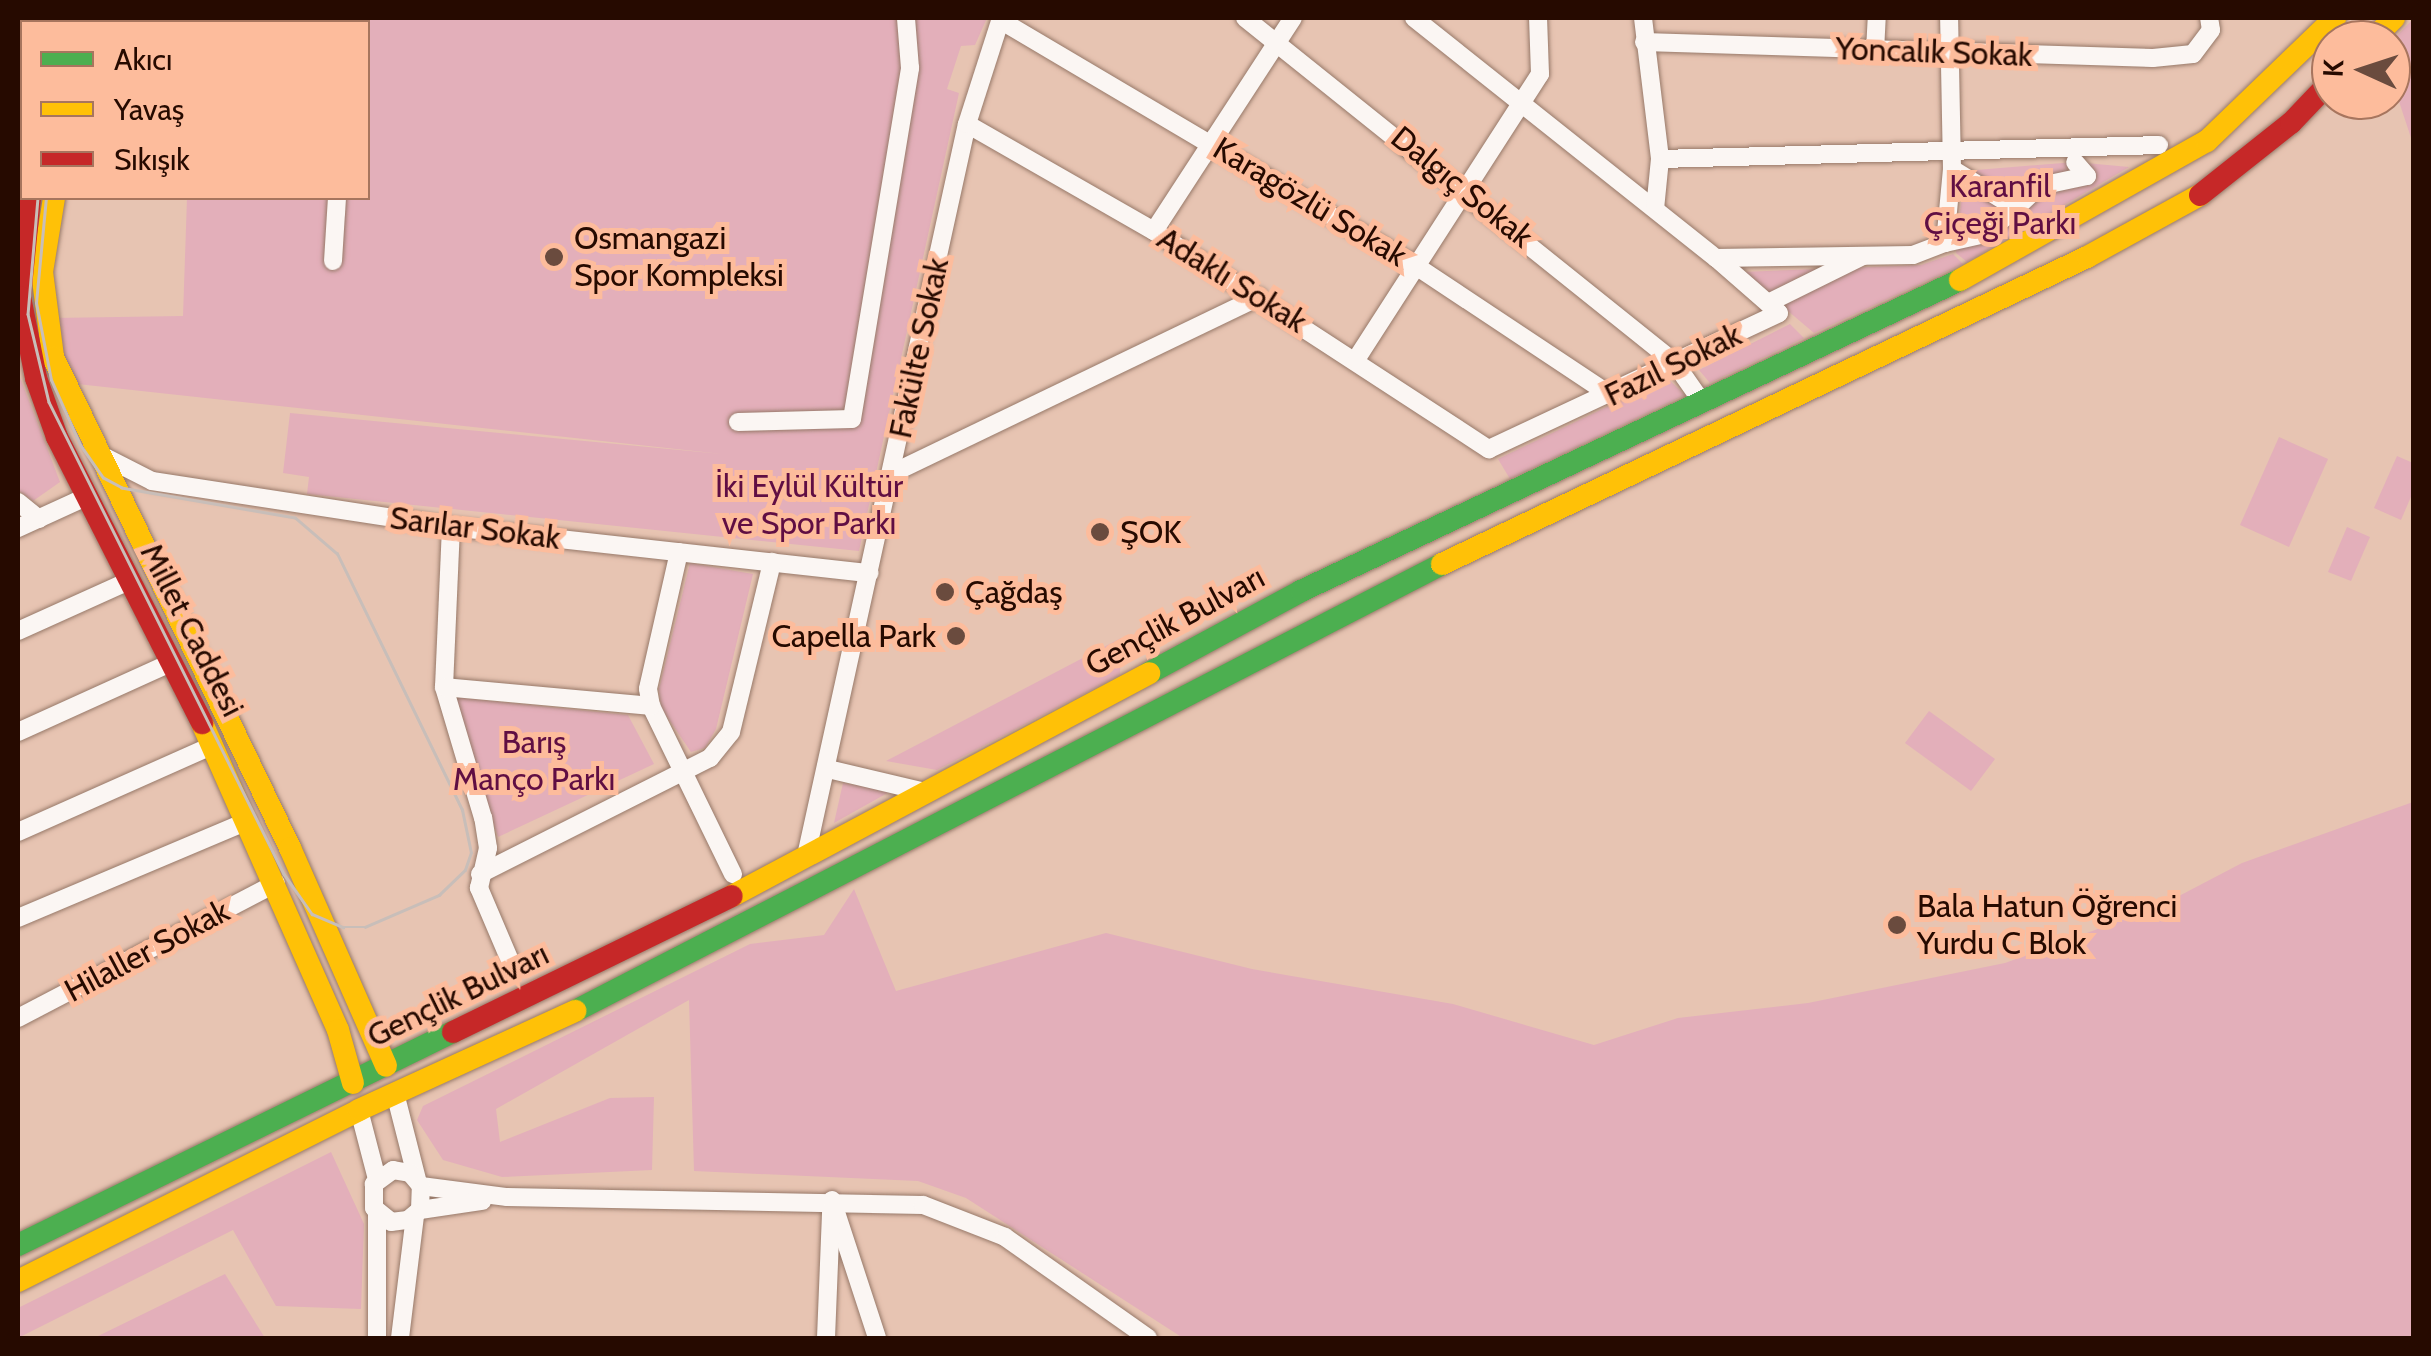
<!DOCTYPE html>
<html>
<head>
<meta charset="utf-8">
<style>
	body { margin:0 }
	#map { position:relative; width:2431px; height:1356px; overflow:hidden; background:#e7c4b2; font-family:Cabin,sans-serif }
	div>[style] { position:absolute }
	.green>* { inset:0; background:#e3afba }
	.roads { filter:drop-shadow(0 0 2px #977969) drop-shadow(0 0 2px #977969) }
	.street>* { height:18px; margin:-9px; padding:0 9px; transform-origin:9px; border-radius:9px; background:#fbf6f3 }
	.fast>* { height:22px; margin:-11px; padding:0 11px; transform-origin:11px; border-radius:11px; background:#4caf50 }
	.slow>* { height:22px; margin:-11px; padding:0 11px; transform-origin:11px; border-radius:11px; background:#ffc107 }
	.jam>* { height:22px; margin:-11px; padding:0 11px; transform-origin:11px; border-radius:11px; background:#c62828 }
	.tram>* { height:2.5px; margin:-1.25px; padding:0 1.25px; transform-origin:1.25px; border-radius:1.25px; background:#c8beb9 }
	.dots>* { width:28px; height:28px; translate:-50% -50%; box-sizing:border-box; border:5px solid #fdbc9c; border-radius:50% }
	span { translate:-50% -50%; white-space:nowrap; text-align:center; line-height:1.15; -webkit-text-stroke:10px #fdbc9c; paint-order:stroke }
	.street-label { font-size:32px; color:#260a00 }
	.park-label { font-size:32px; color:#600e43 }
	.poi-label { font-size:32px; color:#260a00 }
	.left { translate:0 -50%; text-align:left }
	.right { translate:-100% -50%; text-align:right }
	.frame { position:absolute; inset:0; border:20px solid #260a00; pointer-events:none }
	.legend { position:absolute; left:20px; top:20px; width:350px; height:180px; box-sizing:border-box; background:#fdbc9c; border:2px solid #a7755e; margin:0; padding:12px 18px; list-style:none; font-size:30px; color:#260a00 }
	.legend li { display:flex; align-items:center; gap:20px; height:50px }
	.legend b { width:50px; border:2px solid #a7755e }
	.north { position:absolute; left:2311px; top:20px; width:100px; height:100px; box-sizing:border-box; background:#fdbc9c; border:2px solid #a7755e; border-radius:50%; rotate:273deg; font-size:28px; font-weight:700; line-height:40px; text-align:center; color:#260a00 }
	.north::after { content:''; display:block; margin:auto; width:35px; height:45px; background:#6a4b3e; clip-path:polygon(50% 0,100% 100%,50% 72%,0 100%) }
</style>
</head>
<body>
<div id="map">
	<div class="green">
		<div style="clip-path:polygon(18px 18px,100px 18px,22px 22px,18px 187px)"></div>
		<div style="clip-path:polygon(193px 18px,987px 18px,975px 45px,961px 46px,947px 89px,959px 93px,859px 551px,307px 494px,309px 477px,283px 473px,290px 413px,722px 454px,68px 383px,52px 318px,183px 316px,187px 198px,368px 198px,368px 22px,193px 22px)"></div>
		<div style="clip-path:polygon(2413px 19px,2413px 144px,2391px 77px,2391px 42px)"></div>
		<div style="clip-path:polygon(2075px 162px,2129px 167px,1967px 262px,1956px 253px,1964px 171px)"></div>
		<div style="clip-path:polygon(1953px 254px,1963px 264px,1814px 333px,1742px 272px,1921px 265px)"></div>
		<div style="clip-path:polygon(1790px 324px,1804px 338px,1710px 383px,1699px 370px)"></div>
		<div style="clip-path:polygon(18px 372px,60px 482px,33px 501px,18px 490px)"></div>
		<div style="clip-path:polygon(1667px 378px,1685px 395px,1510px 479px,1498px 459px)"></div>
		<div style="clip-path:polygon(2279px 437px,2328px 459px,2289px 547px,2240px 525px)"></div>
		<div style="clip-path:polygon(2397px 456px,2413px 463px,2413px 492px,2401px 520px,2374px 508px)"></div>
		<div style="clip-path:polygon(2347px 527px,2370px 537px,2351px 581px,2328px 572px)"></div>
		<div style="clip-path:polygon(690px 563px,753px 574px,716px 729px,705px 748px,691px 752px,661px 708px,659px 689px)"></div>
		<div style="clip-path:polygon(1121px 638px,1120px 675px,937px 770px,886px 761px)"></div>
		<div style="clip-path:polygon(452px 697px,628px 715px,654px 764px,498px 837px)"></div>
		<div style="clip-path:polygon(1929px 711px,1995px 759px,1971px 791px,1905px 743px)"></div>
		<div style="clip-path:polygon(843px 783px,891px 791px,834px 823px)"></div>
		<div style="clip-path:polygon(2413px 802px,2413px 1338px,1183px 1338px,966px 1198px,918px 1181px,694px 1171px,689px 1000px,496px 1109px,500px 1142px,610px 1098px,654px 1097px,652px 1170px,502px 1177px,443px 1160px,417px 1120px,423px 1106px,750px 944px,824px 935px,854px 889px,896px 991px,1106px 933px,1252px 969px,1453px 1004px,1594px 1045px,1678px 1018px,1808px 1003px,2005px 963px,2158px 907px,2242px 863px)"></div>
		<div style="clip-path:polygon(331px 1152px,364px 1224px,361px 1309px,276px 1306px,233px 1230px,18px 1338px,18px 1308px)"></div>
		<div style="clip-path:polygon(225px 1274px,265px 1338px,285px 1338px,94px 1338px)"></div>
	</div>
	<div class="roads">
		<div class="street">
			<div style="left:1245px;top:18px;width:550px;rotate:38.72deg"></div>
			<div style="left:1674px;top:362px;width:49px;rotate:55deg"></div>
			<div style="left:1414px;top:18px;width:386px;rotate:38.5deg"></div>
			<div style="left:1716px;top:258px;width:197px;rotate:-0.9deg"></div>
			<div style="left:1913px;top:255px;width:34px;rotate:-21deg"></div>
			<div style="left:1945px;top:243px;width:74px;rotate:-84.6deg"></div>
			<div style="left:1952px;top:169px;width:151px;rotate:-91.1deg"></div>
			<div style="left:1643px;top:18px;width:142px;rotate:83.1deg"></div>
			<div style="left:1660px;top:159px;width:50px;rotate:95.7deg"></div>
			<div style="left:1000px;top:20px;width:483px;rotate:30.6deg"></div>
			<div style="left:1416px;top:266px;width:235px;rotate:33.6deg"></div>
			<div style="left:212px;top:22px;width:4px;rotate:-90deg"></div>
			<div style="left:1644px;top:42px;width:509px;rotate:1.8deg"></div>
			<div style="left:2153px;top:58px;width:40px;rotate:-5.7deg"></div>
			<div style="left:2193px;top:54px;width:30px;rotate:-53deg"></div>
			<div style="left:2211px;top:30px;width:12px;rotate:-99deg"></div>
			<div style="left:1875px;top:51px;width:33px;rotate:-87deg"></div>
			<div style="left:967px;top:124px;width:215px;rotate:29.8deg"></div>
			<div style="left:1154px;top:231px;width:400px;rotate:33.1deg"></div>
			<div style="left:1489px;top:449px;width:320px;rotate:-25.1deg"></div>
			<div style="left:1779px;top:313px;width:84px;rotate:-138.9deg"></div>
			<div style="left:1660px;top:159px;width:499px;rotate:-1.6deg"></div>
			<div style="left:2016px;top:208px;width:33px;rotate:-43deg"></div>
			<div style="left:2040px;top:186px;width:48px;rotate:-12deg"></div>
			<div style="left:2087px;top:176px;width:18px;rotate:-131deg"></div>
			<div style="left:1154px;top:231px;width:254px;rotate:-56.9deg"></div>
			<div style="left:1945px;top:243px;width:41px;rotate:-12.7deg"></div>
			<div style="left:1985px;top:234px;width:40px;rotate:-40deg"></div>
			<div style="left:2016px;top:208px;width:75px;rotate:-148.6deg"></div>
			<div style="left:333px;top:261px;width:63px;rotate:-86.4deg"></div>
			<div style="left:1768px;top:303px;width:106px;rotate:-26.3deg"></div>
			<div style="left:1357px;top:358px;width:338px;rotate:-57.2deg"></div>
			<div style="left:1540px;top:74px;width:56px;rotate:-92deg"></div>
			<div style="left:738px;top:422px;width:114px;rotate:-1.5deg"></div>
			<div style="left:852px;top:419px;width:356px;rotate:-80.6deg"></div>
			<div style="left:910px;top:68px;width:50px;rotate:-94.6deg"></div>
			<div style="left:103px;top:456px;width:55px;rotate:27deg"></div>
			<div style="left:152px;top:481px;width:303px;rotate:8.7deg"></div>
			<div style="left:451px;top:527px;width:421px;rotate:6.3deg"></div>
			<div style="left:891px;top:474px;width:408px;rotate:-25.7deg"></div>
			<div style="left:18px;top:502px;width:27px;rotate:39deg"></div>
			<div style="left:18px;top:528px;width:77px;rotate:-24.6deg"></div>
			<div style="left:679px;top:552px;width:140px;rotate:102.8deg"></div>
			<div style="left:648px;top:689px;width:17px;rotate:80deg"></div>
			<div style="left:651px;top:706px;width:187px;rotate:64deg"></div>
			<div style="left:18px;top:631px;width:124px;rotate:-24.3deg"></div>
			<div style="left:444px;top:687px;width:160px;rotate:-87.5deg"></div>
			<div style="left:18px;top:732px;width:169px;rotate:-24.4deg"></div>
			<div style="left:828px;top:769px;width:100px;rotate:13.3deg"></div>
			<div style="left:18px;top:832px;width:214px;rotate:-24deg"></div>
			<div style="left:806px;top:856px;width:749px;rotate:-77.6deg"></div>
			<div style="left:967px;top:124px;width:111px;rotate:-72.2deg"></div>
			<div style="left:480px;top:874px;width:258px;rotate:-26.8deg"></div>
			<div style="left:710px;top:758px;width:33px;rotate:-51deg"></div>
			<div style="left:731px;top:732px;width:175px;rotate:-76.4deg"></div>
			<div style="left:18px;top:918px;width:250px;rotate:-22.9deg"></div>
			<div style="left:511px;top:963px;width:82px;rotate:-113.1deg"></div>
			<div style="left:479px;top:888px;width:41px;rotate:-77.3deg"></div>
			<div style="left:488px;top:848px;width:30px;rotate:-99deg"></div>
			<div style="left:483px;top:818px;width:137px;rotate:-106.6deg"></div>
			<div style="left:444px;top:687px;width:208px;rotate:5.2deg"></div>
			<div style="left:18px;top:1018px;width:291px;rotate:-27.6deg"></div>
			<div style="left:395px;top:1093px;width:89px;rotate:75.7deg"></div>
			<div style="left:359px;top:1110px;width:71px;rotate:75.4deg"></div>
			<div style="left:421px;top:1186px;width:87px;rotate:7.3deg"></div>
			<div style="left:507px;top:1197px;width:416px;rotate:1.1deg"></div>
			<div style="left:923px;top:1205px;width:88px;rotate:21.3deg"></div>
			<div style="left:1005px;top:1237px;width:175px;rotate:35.2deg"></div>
			<div style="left:832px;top:1200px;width:145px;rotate:71.9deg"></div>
			<div style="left:420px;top:1210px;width:24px;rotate:-88deg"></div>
			<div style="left:421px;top:1186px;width:17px;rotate:-130deg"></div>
			<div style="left:410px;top:1173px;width:17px;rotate:-170deg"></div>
			<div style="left:393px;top:1170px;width:24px;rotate:144deg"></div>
			<div style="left:374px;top:1184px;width:24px;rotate:90deg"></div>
			<div style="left:374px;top:1208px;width:22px;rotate:39deg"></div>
			<div style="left:391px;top:1222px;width:17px;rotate:-7deg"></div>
			<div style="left:408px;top:1220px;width:16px;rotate:-40deg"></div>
			<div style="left:420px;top:1210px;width:63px;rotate:-8.3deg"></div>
			<div style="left:377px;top:1214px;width:124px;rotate:90deg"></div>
			<div style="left:400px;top:1338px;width:123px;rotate:-83deg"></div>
			<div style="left:826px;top:1338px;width:127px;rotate:-87.7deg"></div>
		</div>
		<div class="fast">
			<div style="left:119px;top:22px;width:5px;rotate:-53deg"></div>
			<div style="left:163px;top:22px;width:5px;rotate:-53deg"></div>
			<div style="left:1149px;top:673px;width:173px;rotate:-28.3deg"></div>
			<div style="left:1301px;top:591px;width:729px;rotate:-25.26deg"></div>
			<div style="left:575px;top:1011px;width:975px;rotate:-27.27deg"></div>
			<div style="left:18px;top:1245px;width:484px;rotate:-26.1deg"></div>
		</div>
		<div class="slow">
			<div style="left:2372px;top:40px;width:31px;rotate:-45deg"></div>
			<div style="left:54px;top:198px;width:75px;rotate:99.2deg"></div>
			<div style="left:42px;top:272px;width:86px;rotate:82.6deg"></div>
			<div style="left:53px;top:357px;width:545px;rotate:64.23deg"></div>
			<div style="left:290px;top:848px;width:238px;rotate:66.2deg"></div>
			<div style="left:1960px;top:280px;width:283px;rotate:-29.4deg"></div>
			<div style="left:2207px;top:141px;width:178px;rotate:-43.9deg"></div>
			<div style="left:1442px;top:564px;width:714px;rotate:-25.45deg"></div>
			<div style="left:2087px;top:257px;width:129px;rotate:-28.8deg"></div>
			<div style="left:202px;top:723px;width:336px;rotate:66.1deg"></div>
			<div style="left:338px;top:1030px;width:55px;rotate:74.2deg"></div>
			<div style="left:732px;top:896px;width:473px;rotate:-28.1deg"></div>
			<div style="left:18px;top:1281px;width:381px;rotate:-26.6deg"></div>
			<div style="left:359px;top:1110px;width:238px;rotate:-24.6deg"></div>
		</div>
		<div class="jam">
			<div style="left:2200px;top:195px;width:116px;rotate:-38.4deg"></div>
			<div style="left:2291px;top:123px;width:58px;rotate:-46.4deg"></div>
			<div style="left:30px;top:198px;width:100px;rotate:95.8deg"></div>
			<div style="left:20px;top:297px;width:83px;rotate:78.8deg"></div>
			<div style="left:36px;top:378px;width:63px;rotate:70.4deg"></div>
			<div style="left:57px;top:437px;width:321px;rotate:63.1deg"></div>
			<div style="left:453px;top:1032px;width:310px;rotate:-26deg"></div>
		</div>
	</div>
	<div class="tram">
		<div style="left:134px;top:22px;width:5px;rotate:-53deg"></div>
		<div style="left:38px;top:198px;width:116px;rotate:94.9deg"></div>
		<div style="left:28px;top:314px;width:90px;rotate:76.6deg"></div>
		<div style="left:49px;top:402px;width:527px;rotate:63.53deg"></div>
		<div style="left:284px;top:874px;width:49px;rotate:55deg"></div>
		<div style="left:312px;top:914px;width:34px;rotate:23deg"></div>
		<div style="left:343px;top:927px;width:22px"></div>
		<div style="left:365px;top:927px;width:81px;rotate:-23.4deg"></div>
		<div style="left:439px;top:895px;width:36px;rotate:-44deg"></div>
		<div style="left:465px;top:870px;width:18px;rotate:-71deg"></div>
		<div style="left:471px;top:853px;width:44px;rotate:-101.8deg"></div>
		<div style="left:462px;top:810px;width:285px;rotate:-116deg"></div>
		<div style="left:337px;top:554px;width:55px;rotate:-139.4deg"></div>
		<div style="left:295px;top:518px;width:176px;rotate:-170.2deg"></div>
		<div style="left:122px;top:488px;width:21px;rotate:-152deg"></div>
		<div style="left:103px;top:478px;width:40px;rotate:-124.9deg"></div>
		<div style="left:80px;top:445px;width:71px;rotate:-114deg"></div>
		<div style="left:51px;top:380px;width:78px;rotate:-101deg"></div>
		<div style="left:36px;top:303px;width:105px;rotate:-84.6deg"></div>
	</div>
	<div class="dots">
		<div style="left:554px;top:257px;background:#6a4b3e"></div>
		<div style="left:1100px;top:532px;background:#6a4b3e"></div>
		<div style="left:945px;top:592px;background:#6a4b3e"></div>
		<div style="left:956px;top:636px;background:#6a4b3e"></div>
		<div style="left:1897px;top:925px;background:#6a4b3e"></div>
	</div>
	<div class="street-label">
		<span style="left:1934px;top:52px;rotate:2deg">Yoncalık Sokak</span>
		<span style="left:1462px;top:187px;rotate:39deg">Dalgıç Sokak</span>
		<span style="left:1310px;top:202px;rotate:31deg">Karagözlü Sokak</span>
		<span style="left:1232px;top:280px;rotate:32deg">Adaklı Sokak</span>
		<span style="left:919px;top:348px;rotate:-78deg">Fakülte Sokak</span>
		<span style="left:1673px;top:365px;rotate:-26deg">Fazıl Sokak</span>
		<span style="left:475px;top:528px;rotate:7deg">Sarılar Sokak</span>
		<span style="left:1175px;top:621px;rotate:-28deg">Gençlik Bulvarı</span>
		<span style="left:192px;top:630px;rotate:63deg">Millet Caddesi</span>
		<span style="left:147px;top:951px;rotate:-28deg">Hilaller Sokak</span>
		<span style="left:458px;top:995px;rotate:-26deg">Gençlik Bulvarı</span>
	</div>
	<div class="park-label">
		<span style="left:2000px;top:205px">Karanfil<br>Çiçeği Parkı</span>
		<span style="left:809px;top:505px">İki Eylül Kültür<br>ve Spor Parkı</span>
		<span style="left:534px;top:761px">Barış<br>Manço Parkı</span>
	</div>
	<div class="poi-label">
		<span class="left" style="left:574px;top:257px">Osmangazi<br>Spor Kompleksi</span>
		<span class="left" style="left:1120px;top:532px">ŞOK</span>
		<span class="left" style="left:965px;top:592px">Çağdaş</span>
		<span class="right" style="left:936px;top:636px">Capella Park</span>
		<span class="left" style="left:1917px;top:925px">Bala Hatun Öğrenci<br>Yurdu C Blok</span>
	</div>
	<div class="frame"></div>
	<ul class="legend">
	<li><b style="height:12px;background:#4caf50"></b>Akıcı</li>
	<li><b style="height:12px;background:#ffc107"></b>Yavaş</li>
	<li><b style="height:12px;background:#c62828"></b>Sıkışık</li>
	</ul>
	<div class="north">K</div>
</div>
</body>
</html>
